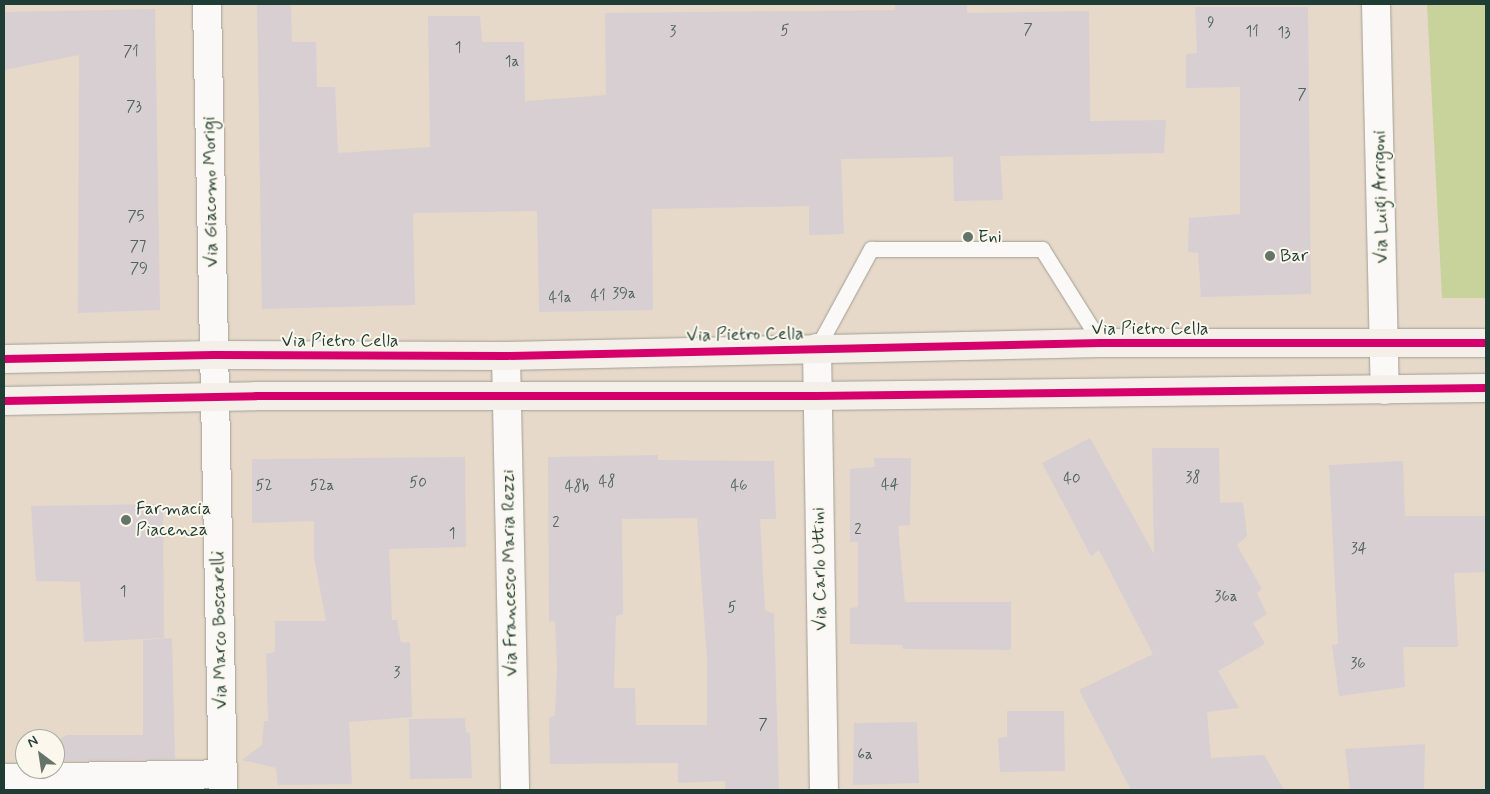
<!DOCTYPE html>
<html>
<head>
<meta charset="utf-8">
<style>
	body { margin:0 }
	#map { position:relative; width:1490px; height:794px; overflow:hidden; background:#e6d9c9; font-family:Mynerve,sans-serif }
	div>[style] { position:absolute }
	.green>* { inset:0; background:#c7d39b }
	.building>* { inset:0; background:#d8cfd2 }
	.roads { filter:drop-shadow(0 0 1px #a29f94) drop-shadow(0 0 1px #a29f94) }
	.lane>* { height:15px; margin:-7.5px; padding:0 7.5px; transform-origin:7.5px; border-radius:7.5px; background:#fbf9f7 }
	.street>* { height:28px; margin:-14px; padding:0 14px; transform-origin:14px; border-radius:14px; background:#fbf9f7 }
	.secondary>* { height:28px; margin:-14px; padding:0 14px; transform-origin:14px; border-radius:14px; background:#f4f0e9 }
	.cycleway>* { height:8px; margin:-4px; padding:0 4px; transform-origin:4px; border-radius:4px; background:#d6006c }
	.dots>* { width:14px; height:14px; translate:-50% -50%; box-sizing:border-box; border:2px solid #fbf7ec; border-radius:50% }
	span { translate:-50% -50%; white-space:nowrap; text-align:center; line-height:1.15; -webkit-text-stroke:4px #fbf7ec; paint-order:stroke }
	.number-label { font-size:15px; color:#4d625c }
	.number-label span { -webkit-text-stroke-width:0 }
	.street-label { font-size:18px; color:#1f3d34 }
	.poi-label { font-size:18px; color:#1f3d34 }
	.left { translate:0 -50%; text-align:left }
	.frame { position:absolute; inset:0; border:5px solid #1f3d34; pointer-events:none }
	.north { position:absolute; left:15px; top:729px; width:50px; height:50px; box-sizing:border-box; background:#fbf7ec; border:1px solid #a3ada2; border-radius:50%; rotate:329deg; font-size:14px; font-weight:700; line-height:20px; text-align:center; color:#1f3d34 }
	.north::after { content:''; display:block; margin:auto; width:18px; height:22px; background:#657468; clip-path:polygon(50% 0,100% 100%,50% 72%,0 100%) }
</style>
</head>
<body>
<div id="map">
	<div class="green">
		<div style="clip-path:polygon(1427px 4px,1486px 4px,1486px 298px,1442px 298px)"></div>
	</div>
	<div class="building">
		<div style="clip-path:polygon(257px 4px,291px 4px,292px 42px,316px 42px,317px 87px,335px 87px,338px 153px,430px 147px,428px 16px,480px 16px,482px 42px,524px 42px,525px 101px,606px 95px,605px 13px,895px 10px,895px 4px,967px 4px,967px 13px,1089px 11px,1090px 121px,1166px 120px,1164px 153px,1000px 156px,1003px 200px,954px 201px,953px 157px,841px 159px,844px 234px,809px 235px,809px 206px,652px 209px,653px 310px,539px 312px,537px 211px,416px 213px,413px 215px,415px 305px,262px 309px)"></div>
		<div style="clip-path:polygon(1195px 7px,1308px 7px,1311px 294px,1201px 297px,1198px 253px,1188px 252px,1189px 218px,1240px 214px,1240px 87px,1186px 88px,1186px 54px,1197px 53px)"></div>
		<div style="clip-path:polygon(155px 9px,160px 310px,78px 313px,79px 55px,4px 70px,4px 12px)"></div>
		<div style="clip-path:polygon(1090px 438px,1154px 554px,1152px 448px,1219px 448px,1220px 503px,1243px 502px,1247px 536px,1237px 545px,1262px 589px,1257px 593px,1267px 614px,1253px 623px,1265px 644px,1218px 671px,1239px 708px,1207px 712px,1211px 758px,1264px 755px,1284px 790px,1131px 790px,1079px 690px,1153px 654px,1099px 550px,1091px 556px,1042px 463px)"></div>
		<div style="clip-path:polygon(evenodd,658px 455px,658px 460px,774px 461px,776px 519px,760px 519px,765px 611px,774px 613px,779px 790px,725px 790px,725px 781px,678px 783px,678px 763px,550px 764px,549px 717px,555px 716px,557px 667px,555px 621px,549px 622px,548px 457px,658px 455px,697px 518px,707px 659px,707px 725px,636px 725px,635px 688px,614px 688px,616px 616px,623px 614px,622px 519px,697px 518px)"></div>
		<div style="clip-path:polygon(465px 457px,466px 547px,389px 549px,392px 620px,397px 620px,401px 642px,410px 643px,412px 717px,349px 722px,352px 784px,278px 785px,276px 768px,242px 760px,262px 745px,264px 721px,268px 721px,266px 654px,275px 652px,275px 621px,326px 621px,314px 557px,314px 521px,252px 523px,252px 459px)"></div>
		<div style="clip-path:polygon(874px 458px,911px 458px,910px 525px,898px 526px,905px 602px,1011px 602px,1011px 650px,903px 649px,902px 645px,850px 644px,850px 608px,858px 607px,858px 542px,850px 542px,850px 469px,875px 467px)"></div>
		<div style="clip-path:polygon(1403px 461px,1405px 516px,1486px 516px,1486px 572px,1454px 573px,1458px 647px,1403px 647px,1405px 687px,1339px 696px,1332px 645px,1338px 644px,1329px 465px)"></div>
		<div style="clip-path:polygon(163px 504px,164px 638px,84px 642px,80px 582px,36px 581px,31px 506px)"></div>
		<div style="clip-path:polygon(172px 638px,175px 759px,61px 761px,55px 753px,55px 742px,67px 735px,143px 735px,143px 640px)"></div>
		<div style="clip-path:polygon(1007px 711px,1064px 711px,1065px 771px,1000px 772px,998px 738px,1007px 737px)"></div>
		<div style="clip-path:polygon(465px 718px,466px 732px,470px 733px,472px 778px,410px 779px,409px 719px)"></div>
		<div style="clip-path:polygon(917px 722px,919px 783px,853px 785px,854px 723px)"></div>
		<div style="clip-path:polygon(1425px 744px,1424px 790px,1350px 790px,1345px 749px)"></div>
	</div>
	<div class="roads">
		<div class="lane">
			<div style="left:817px;top:348px;width:113px;rotate:-61.4deg"></div>
			<div style="left:871px;top:249px;width:171px"></div>
			<div style="left:1042px;top:249px;width:111px;rotate:57.9deg"></div>
		</div>
		<div class="street">
			<div style="left:207px;top:4px;width:786px;rotate:88.83deg"></div>
			<div style="left:1376px;top:4px;width:386px;rotate:88.7deg"></div>
			<div style="left:817px;top:348px;width:442px;rotate:89.1deg"></div>
			<div style="left:506px;top:356px;width:434px;rotate:88.8deg"></div>
			<div style="left:4px;top:778px;width:219px;rotate:-1deg"></div>
		</div>
		<div class="secondary">
			<div style="left:4px;top:359px;width:210px;rotate:-1.1deg"></div>
			<div style="left:214px;top:355px;width:292px;rotate:0.2deg"></div>
			<div style="left:506px;top:356px;width:595px;rotate:-1.25deg"></div>
			<div style="left:1101px;top:343px;width:385px"></div>
			<div style="left:4px;top:401px;width:252px;rotate:-1.1deg"></div>
			<div style="left:256px;top:396px;width:560px"></div>
			<div style="left:816px;top:396px;width:670px;rotate:-0.68deg"></div>
		</div>
	</div>
	<div class="cycleway">
		<div style="left:4px;top:359px;width:210px;rotate:-1.1deg"></div>
		<div style="left:214px;top:355px;width:292px;rotate:0.2deg"></div>
		<div style="left:506px;top:356px;width:595px;rotate:-1.25deg"></div>
		<div style="left:1101px;top:343px;width:385px"></div>
		<div style="left:4px;top:401px;width:252px;rotate:-1.1deg"></div>
		<div style="left:256px;top:396px;width:560px"></div>
		<div style="left:816px;top:396px;width:670px;rotate:-0.68deg"></div>
	</div>
	<div class="dots">
		<div style="left:968px;top:237px;background:#657468"></div>
		<div style="left:1270px;top:256px;background:#657468"></div>
		<div style="left:126px;top:520px;background:#657468"></div>
	</div>
	<div class="number-label">
		<span style="left:1211px;top:24px">9</span>
		<span style="left:1028px;top:31px">7</span>
		<span style="left:785px;top:32px">5</span>
		<span style="left:673px;top:33px">3</span>
		<span style="left:1252px;top:33px">11</span>
		<span style="left:1284px;top:34px">13</span>
		<span style="left:458px;top:49px">1</span>
		<span style="left:131px;top:53px">71</span>
		<span style="left:512px;top:63px">1a</span>
		<span style="left:1302px;top:96px">7</span>
		<span style="left:134px;top:108px">73</span>
		<span style="left:136px;top:218px">75</span>
		<span style="left:138px;top:248px">77</span>
		<span style="left:139px;top:270px">79</span>
		<span style="left:624px;top:295px">39a</span>
		<span style="left:598px;top:297px">41</span>
		<span style="left:560px;top:299px">41a</span>
		<span style="left:1193px;top:479px">38</span>
		<span style="left:1072px;top:480px">40</span>
		<span style="left:607px;top:483px">48</span>
		<span style="left:418px;top:484px">50</span>
		<span style="left:890px;top:486px">44</span>
		<span style="left:264px;top:487px">52</span>
		<span style="left:322px;top:487px">52a</span>
		<span style="left:739px;top:487px">46</span>
		<span style="left:577px;top:488px">48b</span>
		<span style="left:556px;top:524px">2</span>
		<span style="left:858px;top:531px">2</span>
		<span style="left:452px;top:535px">1</span>
		<span style="left:1359px;top:550px">34</span>
		<span style="left:123px;top:593px">1</span>
		<span style="left:1226px;top:598px">36a</span>
		<span style="left:732px;top:609px">5</span>
		<span style="left:1358px;top:665px">36</span>
		<span style="left:397px;top:674px">3</span>
		<span style="left:763px;top:726px">7</span>
		<span style="left:865px;top:756px">6a</span>
	</div>
	<div class="street-label">
		<span style="left:211px;top:192px;rotate:-91deg">Via Giacomo Morigi</span>
		<span style="left:1381px;top:197px;rotate:-91deg">Via Luigi Arrigoni</span>
		<span style="left:1150px;top:329px">Via Pietro Cella</span>
		<span style="left:745px;top:335px;rotate:-1deg">Via Pietro Cella</span>
		<span style="left:340px;top:341px">Via Pietro Cella</span>
		<span style="left:820px;top:569px;rotate:-91deg">Via Carlo Uttini</span>
		<span style="left:510px;top:573px;rotate:-91deg">Via Francesco Maria Rezzi</span>
		<span style="left:220px;top:630px;rotate:-91deg">Via Marco Boscarelli</span>
	</div>
	<div class="poi-label">
		<span class="left" style="left:978px;top:237px">Eni</span>
		<span class="left" style="left:1280px;top:256px">Bar</span>
		<span class="left" style="left:136px;top:520px">Farmacia<br>Piacenza</span>
	</div>
	<div class="frame"></div>
	<div class="north">N</div>
</div>
</body>
</html>
